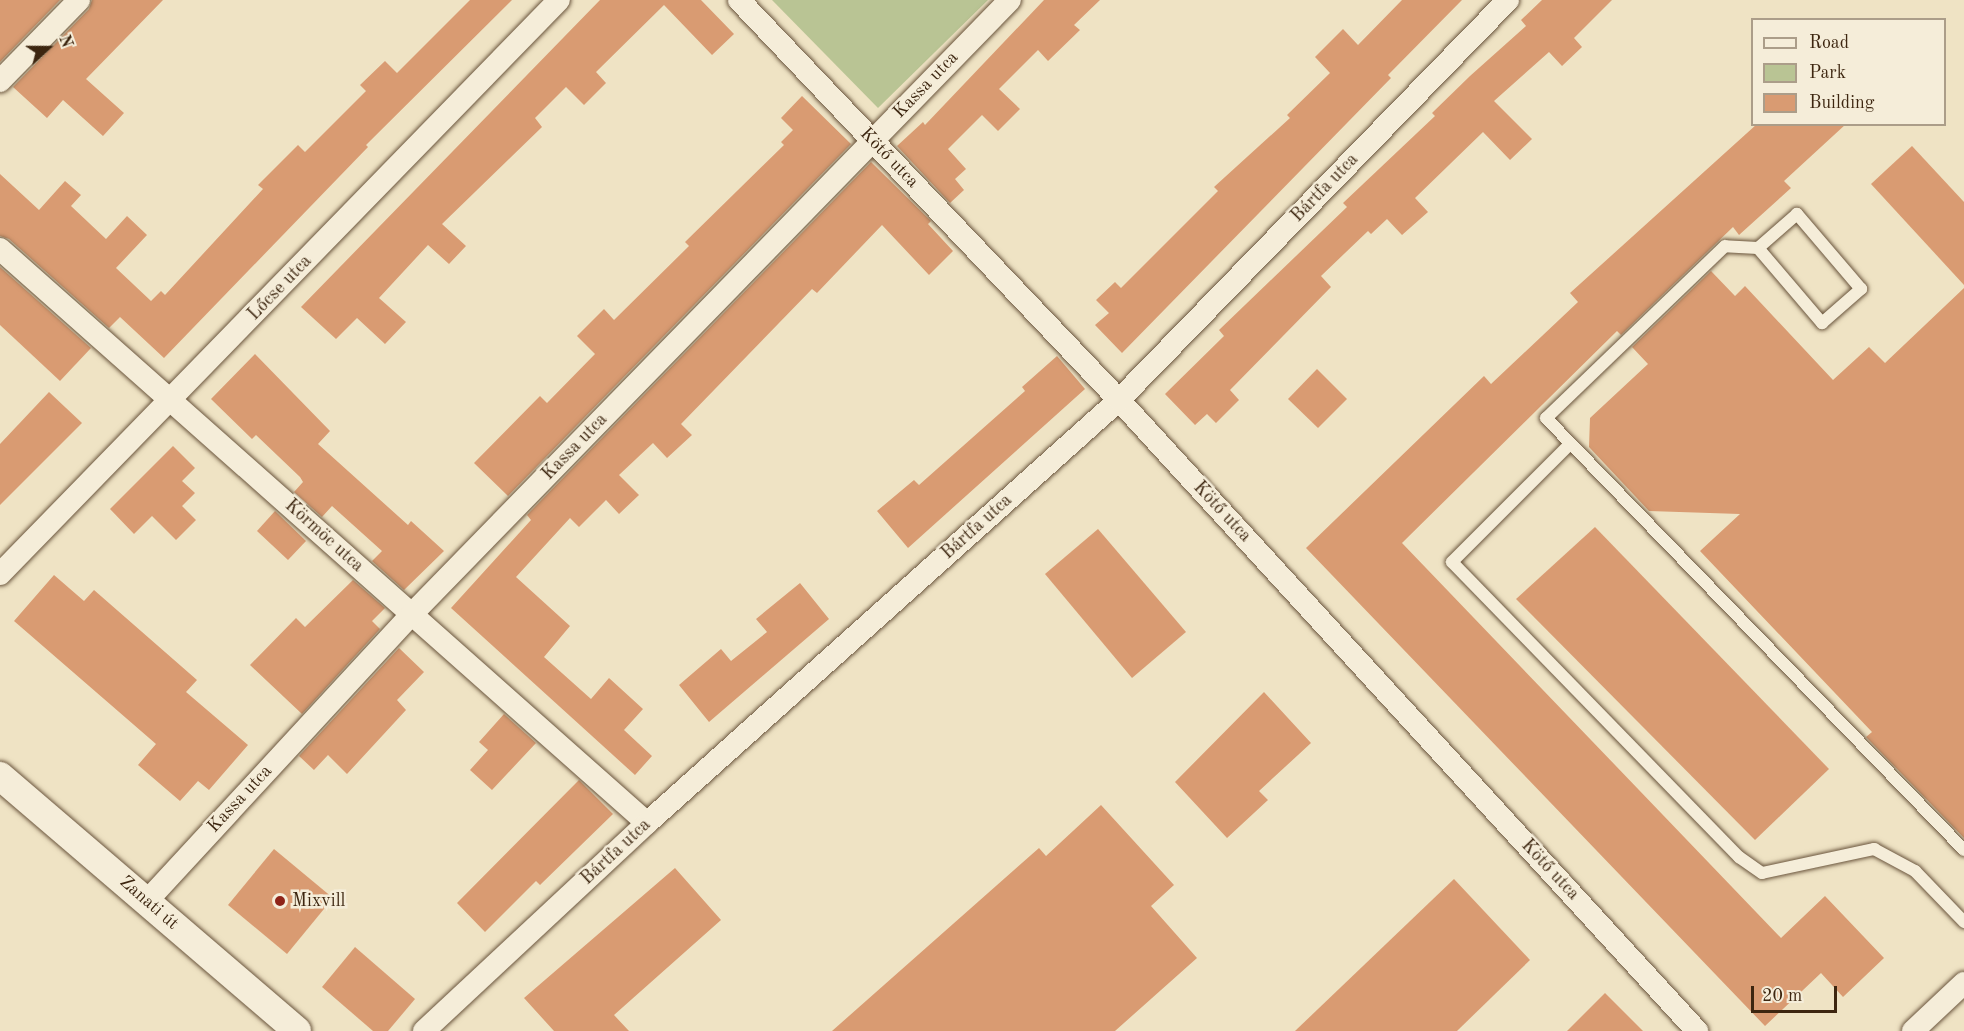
<!DOCTYPE html>
<html>
<head>
<meta charset="utf-8">
<style>
	body { margin:0 }
	#map { position:relative; width:1964px; height:1031px; overflow:hidden; background:#efe3c4; font-family:"Old Standard TT",serif }
	div>[style] { position:absolute }
	.green>* { inset:0; background:#b9c494 }
	.building>* { inset:0; background:#d99b72 }
	.roads { filter:drop-shadow(0 0 2px #6a553d) drop-shadow(0 0 2px #6a553d) }
	.service>* { height:12px; margin:-6px; padding:0 6px; transform-origin:6px; border-radius:6px; background:#f5edd9 }
	.minor>* { height:22px; margin:-11px; padding:0 11px; transform-origin:11px; border-radius:11px; background:#f5edd9 }
	.tertiary>* { height:28px; margin:-14px; padding:0 14px; transform-origin:14px; border-radius:14px; background:#f5edd9 }
	.dots>* { width:16px; height:16px; translate:-50% -50%; box-sizing:border-box; border:3px solid #f5edd9; border-radius:50% }
	span { translate:-50% -50%; white-space:nowrap; text-align:center; line-height:1.15; -webkit-text-stroke:5px #f5edd9; paint-order:stroke }
	.street-label { font-size:18px; color:#3d2610 }
	.poi-label { font-size:18px; color:#3d2610 }
	.left { translate:0 -50%; text-align:left }
	.legend { position:absolute; left:1751px; top:18px; width:195px; height:108px; box-sizing:border-box; background:#f5edd9; border:2px solid #ab9d89; margin:0; padding:8px 10px; list-style:none; font-size:18px; color:#3d2610 }
	.legend li { display:flex; align-items:center; gap:12px; height:30px }
	.legend b { width:30px; border:2px solid #ab9d89 }
	.north { position:absolute; left:18px; top:18px; width:60px; height:60px; -webkit-text-stroke:4px #f5edd9; paint-order:stroke; rotate:69deg; font-size:16px; font-weight:700; line-height:24px; text-align:center; color:#3d2610 }
	.north::after { content:''; display:block; margin:auto; width:21px; height:27px; background:#3d2610; clip-path:polygon(50% 0,100% 100%,50% 72%,0 100%) }
	.scale { position:absolute; left:1751px; top:986px; width:86px; height:27px; box-sizing:border-box; border:3px solid #3d2610; border-top:0; padding-left:8px; font-size:18px; line-height:21px; white-space:nowrap; color:#3d2610; -webkit-text-stroke:4px #f5edd9; paint-order:stroke }
</style>
</head>
<body>
<div id="map">
	<div class="green">
		<div style="clip-path:polygon(772px 0,988px 0,878px 108px)"></div>
	</div>
	<div class="building">
		<div style="clip-path:polygon(0 0,60px 0,0 62px)"></div>
		<div style="clip-path:polygon(92px 0,163px 0,86px 79px,124px 113px,103px 136px,63px 100px,47px 118px,13px 87px,89px 9px)"></div>
		<div style="clip-path:polygon(470px 0,512px 0,366px 145px,368px 147px,164px 358px,120px 317px,109px 328px,9px 239px,0 236px,0 174px,39px 210px,65px 181px,81px 195px,71px 206px,106px 239px,127px 216px,147px 235px,116px 268px,151px 301px,161px 291px,165px 295px,263px 189px,258px 185px,298px 145px,305px 152px,366px 91px,360px 85px,385px 61px,397px 73px)"></div>
		<div style="clip-path:polygon(600px 0,701px 0,734px 34px,712px 55px,664px 5px,596px 72px,606px 83px,584px 105px,566px 87px,535px 118px,542px 127px,442px 224px,466px 246px,449px 264px,428px 245px,379px 298px,406px 322px,385px 344px,357px 318px,336px 339px,301px 307px)"></div>
		<div style="clip-path:polygon(1044px 0,1100px 0,1074px 25px,1080px 30px,1048px 61px,1038px 50px,999px 89px,1020px 109px,998px 131px,982px 115px,948px 149px,966px 169px,955px 179px,964px 190px,950px 203px,897px 146px,923px 122px,925px 125px)"></div>
		<div style="clip-path:polygon(1402px 0,1462px 0,1388px 75px,1391px 78px,1122px 353px,1095px 325px,1109px 313px,1096px 300px,1115px 282px,1121px 288px,1218px 191px,1214px 187px,1290px 118px,1287px 115px,1330px 73px,1315px 57px,1343px 29px,1358px 45px)"></div>
		<div style="clip-path:polygon(1542px 0,1612px 0,1574px 38px,1582px 47px,1562px 66px,1549px 52px,1494px 101px,1532px 139px,1510px 160px,1483px 132px,1415px 198px,1428px 212px,1402px 235px,1387px 219px,1371px 234px,1368px 231px,1321px 276px,1331px 287px,1230px 390px,1239px 400px,1216px 423px,1207px 414px,1195px 425px,1165px 394px,1224px 336px,1219px 330px,1347px 207px,1343px 203px,1435px 116px,1432px 113px,1470px 76px,1526px 26px,1521px 20px)"></div>
		<div style="clip-path:polygon(802px 96px,851px 144px,508px 496px,474px 463px,540px 396px,547px 403px,595px 354px,577px 336px,604px 309px,614px 320px,689px 246px,685px 242px,784px 145px,781px 142px,793px 130px,781px 118px)"></div>
		<div style="clip-path:polygon(1757px 124px,1846px 124px,1784px 181px,1791px 188px,1739px 235px,1733px 227px,1621px 335px,1617px 331px,1402px 543px,1781px 938px,1825px 896px,1884px 958px,1843px 997px,1821px 973px,1765px 1026px,1306px 548px,1484px 376px,1491px 384px,1578px 302px,1570px 293px)"></div>
		<div style="clip-path:polygon(1912px 146px,1964px 202px,1964px 285px,1871px 184px)"></div>
		<div style="clip-path:polygon(871px 162px,931px 221px,928px 224px,953px 251px,929px 275px,882px 225px,817px 293px,812px 289px,681px 424px,692px 435px,667px 458px,653px 443px,619px 475px,639px 495px,619px 514px,606px 500px,579px 527px,570px 518px,516px 577px,570px 626px,544px 657px,591px 699px,609px 678px,643px 709px,624px 730px,652px 756px,635px 775px,451px 608px,531px 520px,527px 515px)"></div>
		<div style="clip-path:polygon(0 267px,91px 348px,60px 381px,0 325px)"></div>
		<div style="clip-path:polygon(1711px 271px,1735px 296px,1745px 286px,1833px 380px,1869px 347px,1885px 363px,1964px 288px,1964px 838px,1866px 737px,1872px 732px,1700px 551px,1740px 514px,1649px 511px,1589px 447px,1590px 418px,1648px 364px,1632px 347px)"></div>
		<div style="clip-path:polygon(255px 354px,330px 431px,318px 444px,408px 525px,411px 521px,444px 551px,404px 590px,372px 561px,382px 551px,332px 506px,322px 517px,294px 492px,303px 482px,300px 477px,256px 435px,252px 439px,211px 399px)"></div>
		<div style="clip-path:polygon(1057px 356px,1085px 389px,908px 548px,877px 511px,914px 480px,919px 485px,1025px 391px,1022px 387px)"></div>
		<div style="clip-path:polygon(1317px 369px,1347px 399px,1318px 428px,1288px 399px)"></div>
		<div style="clip-path:polygon(49px 392px,82px 423px,0 505px,0 444px)"></div>
		<div style="clip-path:polygon(173px 446px,195px 468px,182px 481px,195px 493px,182px 506px,196px 520px,176px 540px,152px 516px,134px 534px,110px 509px)"></div>
		<div style="clip-path:polygon(275px 511px,306px 541px,288px 560px,257px 531px)"></div>
		<div style="clip-path:polygon(1595px 527px,1829px 769px,1755px 840px,1516px 599px)"></div>
		<div style="clip-path:polygon(1098px 529px,1186px 632px,1132px 678px,1045px 574px)"></div>
		<div style="clip-path:polygon(54px 575px,84px 601px,94px 590px,197px 680px,186px 692px,248px 745px,209px 790px,198px 781px,180px 801px,138px 765px,156px 744px,14px 621px)"></div>
		<div style="clip-path:polygon(353px 580px,385px 608px,372px 621px,380px 629px,302px 714px,250px 665px,296px 618px,305px 627px)"></div>
		<div style="clip-path:polygon(800px 583px,829px 619px,709px 722px,679px 685px,721px 649px,731px 661px,767px 632px,756px 619px)"></div>
		<div style="clip-path:polygon(399px 648px,424px 672px,397px 700px,406px 710px,347px 774px,328px 755px,314px 770px,299px 756px)"></div>
		<div style="clip-path:polygon(1264px 692px,1311px 743px,1259px 791px,1268px 800px,1227px 838px,1175px 782px)"></div>
		<div style="clip-path:polygon(504px 714px,536px 743px,492px 790px,470px 770px,488px 750px,479px 742px)"></div>
		<div style="clip-path:polygon(579px 780px,613px 814px,540px 885px,536px 881px,485px 932px,457px 903px)"></div>
		<div style="clip-path:polygon(1101px 805px,1174px 885px,1151px 906px,1197px 958px,1115px 1031px,832px 1031px,1039px 848px,1046px 856px)"></div>
		<div style="clip-path:polygon(274px 849px,333px 898px,287px 954px,228px 905px)"></div>
		<div style="clip-path:polygon(675px 868px,721px 920px,614px 1015px,629px 1031px,554px 1031px,524px 998px)"></div>
		<div style="clip-path:polygon(1454px 879px,1530px 960px,1457px 1031px,1295px 1031px)"></div>
		<div style="clip-path:polygon(355px 947px,415px 999px,388px 1031px,373px 1031px,322px 987px)"></div>
		<div style="clip-path:polygon(1605px 993px,1643px 1031px,1567px 1031px)"></div>
	</div>
	<div class="roads">
		<div class="service">
			<div style="left:1758px;top:248px;width:99px;rotate:49.5deg"></div>
			<div style="left:1822px;top:323px;width:52px;rotate:-41.1deg"></div>
			<div style="left:1861px;top:289px;width:99px;rotate:-130.5deg"></div>
			<div style="left:1797px;top:214px;width:52px;rotate:138.9deg"></div>
			<div style="left:1758px;top:248px;width:33px;rotate:-177deg"></div>
			<div style="left:1725px;top:246px;width:248px;rotate:136.1deg"></div>
			<div style="left:1546px;top:418px;width:601px;rotate:45.94deg"></div>
			<div style="left:1570px;top:444px;width:167px;rotate:135deg"></div>
			<div style="left:1452px;top:562px;width:412px;rotate:45.8deg"></div>
			<div style="left:1739px;top:857px;width:28px;rotate:35deg"></div>
			<div style="left:1762px;top:873px;width:115px;rotate:-12.1deg"></div>
			<div style="left:1874px;top:849px;width:47px;rotate:28.2deg"></div>
			<div style="left:1915px;top:871px;width:71px;rotate:46.1deg"></div>
		</div>
		<div class="minor">
			<div style="left:739px;top:0;width:552px;rotate:46.47deg"></div>
			<div style="left:1119px;top:400px;width:856px;rotate:47.51deg"></div>
			<div style="left:0;top:81px;width:113px;rotate:-45.7deg"></div>
			<div style="left:0;top:249px;width:865px;rotate:41.58deg"></div>
			<div style="left:0;top:574px;width:801px;rotate:-45.76deg"></div>
			<div style="left:147px;top:901px;width:391px;rotate:-47.3deg"></div>
			<div style="left:412px;top:614px;width:857px;rotate:-45.76deg"></div>
			<div style="left:424px;top:1031px;width:305px;rotate:-43deg"></div>
			<div style="left:647px;top:823px;width:634px;rotate:-41.87deg"></div>
			<div style="left:1119px;top:400px;width:558px;rotate:-45.8deg"></div>
			<div style="left:1913px;top:1031px;width:70px;rotate:-43.3deg"></div>
		</div>
		<div class="tertiary">
			<div style="left:0;top:776px;width:391px;rotate:40.6deg"></div>
		</div>
	</div>
	<div class="dots">
		<div style="left:280px;top:901px;background:#8f2418"></div>
	</div>
	<div class="street-label">
		<span style="left:926px;top:85px;rotate:-46deg">Kassa utca</span>
		<span style="left:889px;top:158px;rotate:46deg">Kötő utca</span>
		<span style="left:1325px;top:188px;rotate:-46deg">Bártfa utca</span>
		<span style="left:280px;top:288px;rotate:-46deg">Lőcse utca</span>
		<span style="left:575px;top:447px;rotate:-46deg">Kassa utca</span>
		<span style="left:1222px;top:512px;rotate:47deg">Kötő utca</span>
		<span style="left:977px;top:527px;rotate:-42deg">Bártfa utca</span>
		<span style="left:324px;top:536px;rotate:42deg">Körmöc utca</span>
		<span style="left:240px;top:799px;rotate:-47deg">Kassa utca</span>
		<span style="left:616px;top:852px;rotate:-43deg">Bártfa utca</span>
		<span style="left:1550px;top:870px;rotate:47deg">Kötő utca</span>
		<span style="left:149px;top:903px;rotate:41deg">Zanati út</span>
	</div>
	<div class="poi-label">
		<span class="left" style="left:292px;top:901px">Mixvill</span>
	</div>
	<ul class="legend">
	<li><b style="height:8px;background:#f5edd9"></b>Road</li>
	<li><b style="height:16px;background:#b9c494"></b>Park</li>
	<li><b style="height:16px;background:#d99b72"></b>Building</li>
	</ul>
	<div class="north">N</div>
	<div class="scale">20 m</div>
</div>
</body>
</html>
